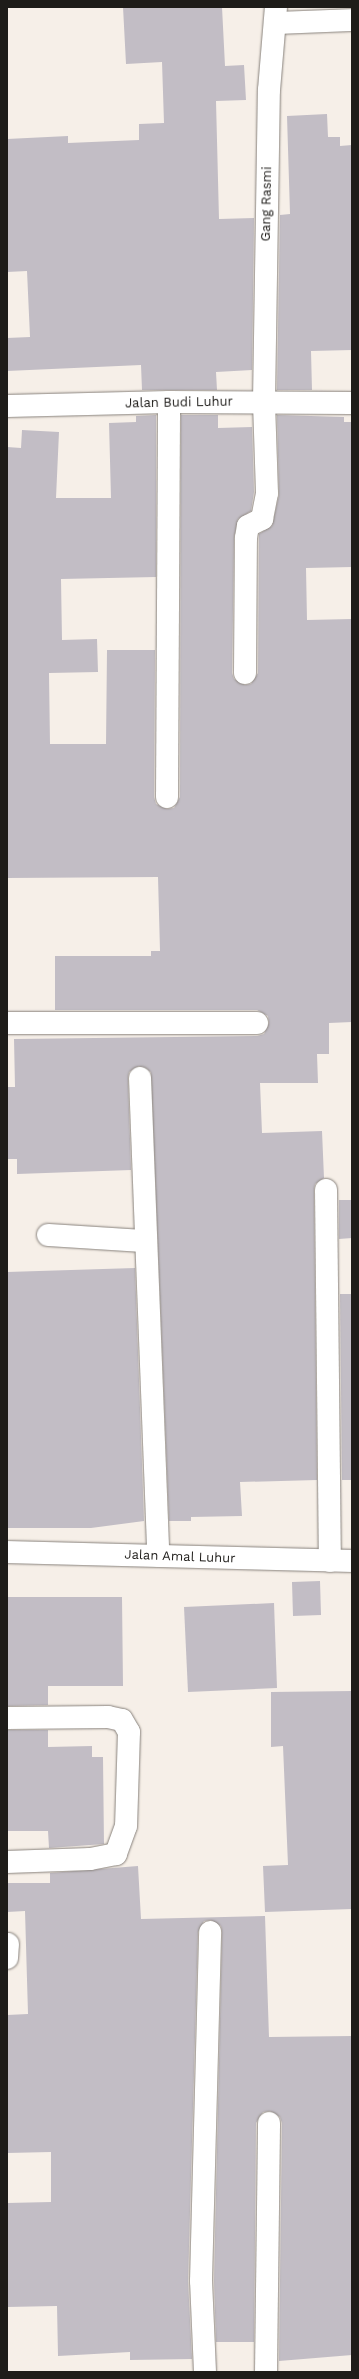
<!DOCTYPE html>
<html>
<head>
<meta charset="utf-8">
<style>
	body { margin:0 }
	#map { position:relative; width:359px; height:2379px; overflow:hidden; background:#f6efe8; font-family:"Work Sans",sans-serif }
	div>[style] { position:absolute }
	.building>* { inset:0; background:#c2bdc5 }
	.roads { filter:drop-shadow(0 0 1px #88827c) drop-shadow(0 0 1px #88827c) }
	.minor>* { height:22px; margin:-11px; padding:0 11px; transform-origin:11px; border-radius:11px; background:#fff }
	span { translate:-50% -50%; white-space:nowrap; text-align:center; line-height:1.15; -webkit-text-stroke:3.5px #fff; paint-order:stroke }
	.street-label { font-size:13px; color:#1e1c19 }
	.frame { position:absolute; inset:0; border:8px solid #1e1c19; pointer-events:none }
</style>
</head>
<body>
<div id="map">
	<div class="building">
		<div style="clip-path:polygon(123px 7px,222px 7px,225px 66px,244px 65px,246px 100px,216px 101px,219px 219px,254px 218px,252px 370px,216px 372px,217px 390px,142px 390px,141px 365px,7px 371px,7px 338px,30px 337px,27px 271px,7px 272px,7px 139px,68px 136px,68px 143px,139px 140px,139px 124px,164px 123px,162px 62px,126px 64px)"></div>
		<div style="clip-path:polygon(327px 114px,328px 137px,340px 137px,340px 146px,352px 145px,352px 350px,311px 351px,312px 390px,277px 390px,280px 215px,290px 214px,287px 116px)"></div>
		<div style="clip-path:polygon(156px 415px,156px 577px,61px 579px,62px 640px,97px 639px,98px 672px,49px 673px,50px 744px,106px 744px,107px 650px,155px 650px,154px 797px,156px 804px,167px 809px,174px 808px,180px 797px,181px 415px,218px 415px,218px 428px,252px 427px,254px 492px,251px 511px,238px 519px,234px 538px,232px 673px,234px 679px,245px 685px,251px 684px,258px 673px,259px 534px,272px 526px,279px 495px,277px 415px,344px 417px,344px 422px,352px 422px,352px 567px,306px 568px,307px 620px,352px 619px,352px 1022px,329px 1023px,329px 1054px,317px 1054px,318px 1083px,260px 1083px,262px 1133px,322px 1131px,324px 1178px,315px 1184px,314px 1190px,317px 1480px,240px 1482px,242px 1516px,191px 1517px,191px 1521px,169px 1521px,151px 1072px,139px 1066px,129px 1072px,128px 1078px,131px 1170px,17px 1174px,17px 1159px,7px 1159px,7px 1087px,15px 1087px,14px 1039px,257px 1036px,264px 1034px,269px 1023px,268px 1016px,257px 1010px,55px 1010px,55px 956px,151px 956px,151px 951px,160px 951px,158px 877px,7px 878px,7px 447px,21px 448px,22px 430px,59px 432px,56px 498px,111px 498px,109px 423px,136px 422px,136px 416px)"></div>
		<div style="clip-path:polygon(339px 1200px,352px 1200px,352px 1238px,339px 1239px)"></div>
		<div style="clip-path:polygon(135px 1268px,144px 1521px,91px 1528px,7px 1528px,7px 1272px)"></div>
		<div style="clip-path:polygon(340px 1294px,352px 1294px,352px 1480px,342px 1480px)"></div>
		<div style="clip-path:polygon(320px 1581px,321px 1615px,293px 1616px,292px 1582px)"></div>
		<div style="clip-path:polygon(7px 1597px,122px 1597px,123px 1686px,48px 1686px,48px 1705px,7px 1706px)"></div>
		<div style="clip-path:polygon(274px 1603px,277px 1688px,188px 1692px,184px 1607px)"></div>
		<div style="clip-path:polygon(352px 1691px,352px 1909px,265px 1912px,263px 1866px,288px 1865px,283px 1746px,271px 1747px,271px 1692px)"></div>
		<div style="clip-path:polygon(7px 1730px,48px 1730px,48px 1747px,92px 1746px,92px 1757px,103px 1757px,104px 1844px,49px 1848px,48px 1831px,7px 1831px)"></div>
		<div style="clip-path:polygon(138px 1866px,141px 1919px,265px 1916px,269px 2037px,352px 2036px,352px 2355px,279px 2361px,282px 2123px,280px 2117px,270px 2111px,263px 2112px,256px 2123px,254px 2342px,216px 2342px,214px 2281px,222px 1932px,221px 1926px,211px 1920px,204px 1921px,198px 1932px,188px 2281px,192px 2359px,130px 2360px,130px 2352px,58px 2356px,57px 2306px,7px 2307px,7px 2203px,51px 2202px,51px 2152px,7px 2153px,7px 2015px,28px 2014px,25px 1911px,7px 1912px,7px 1883px,50px 1883px,50px 1873px)"></div>
	</div>
	<div class="roads">
		<div class="minor">
			<div style="left:275px;top:23px;width:77px;rotate:-2.2deg"></div>
			<div style="left:7px;top:406px;width:162px;rotate:-1.4deg"></div>
			<div style="left:169px;top:402px;width:183px;rotate:0.3deg"></div>
			<div style="left:245px;top:673px;width:135px;rotate:-89.6deg"></div>
			<div style="left:246px;top:538px;width:12px;rotate:-81deg"></div>
			<div style="left:248px;top:526px;width:16px;rotate:-27deg"></div>
			<div style="left:262px;top:519px;width:26px;rotate:-79deg"></div>
			<div style="left:267px;top:493px;width:91px;rotate:-91.9deg"></div>
			<div style="left:264px;top:402px;width:312px;rotate:-89.1deg"></div>
			<div style="left:269px;top:90px;width:83px;rotate:-85.2deg"></div>
			<div style="left:167px;top:797px;width:395px;rotate:-89.7deg"></div>
			<div style="left:7px;top:1023px;width:250px"></div>
			<div style="left:140px;top:1078px;width:478px;rotate:87.8deg"></div>
			<div style="left:326px;top:1190px;width:371px;rotate:89.4deg"></div>
			<div style="left:48px;top:1235px;width:96px;rotate:3.6deg"></div>
			<div style="left:7px;top:1552px;width:345px;rotate:1.5deg"></div>
			<div style="left:7px;top:1718px;width:101px;rotate:-0.6deg"></div>
			<div style="left:108px;top:1717px;width:14px;rotate:12deg"></div>
			<div style="left:122px;top:1720px;width:14px;rotate:60deg"></div>
			<div style="left:129px;top:1732px;width:94px;rotate:91.8deg"></div>
			<div style="left:126px;top:1826px;width:30px;rotate:110deg"></div>
			<div style="left:116px;top:1854px;width:26px;rotate:169deg"></div>
			<div style="left:90px;top:1859px;width:83px;rotate:177.9deg"></div>
			<div style="left:7px;top:1958px;width:14px;rotate:-86deg"></div>
			<div style="left:205px;top:2372px;width:91px;rotate:-92.5deg"></div>
			<div style="left:201px;top:2281px;width:349px;rotate:-88.5deg"></div>
			<div style="left:266px;top:2372px;width:249px;rotate:-89.3deg"></div>
		</div>
	</div>
	<div class="street-label">
		<span style="left:267px;top:204px;rotate:-89deg">Gang Rasmi</span>
		<span style="left:179px;top:403px;rotate:-1deg">Jalan Budi Luhur</span>
		<span style="left:180px;top:1557px;rotate:2deg">Jalan Amal Luhur</span>
	</div>
	<div class="frame"></div>
</div>
</body>
</html>
